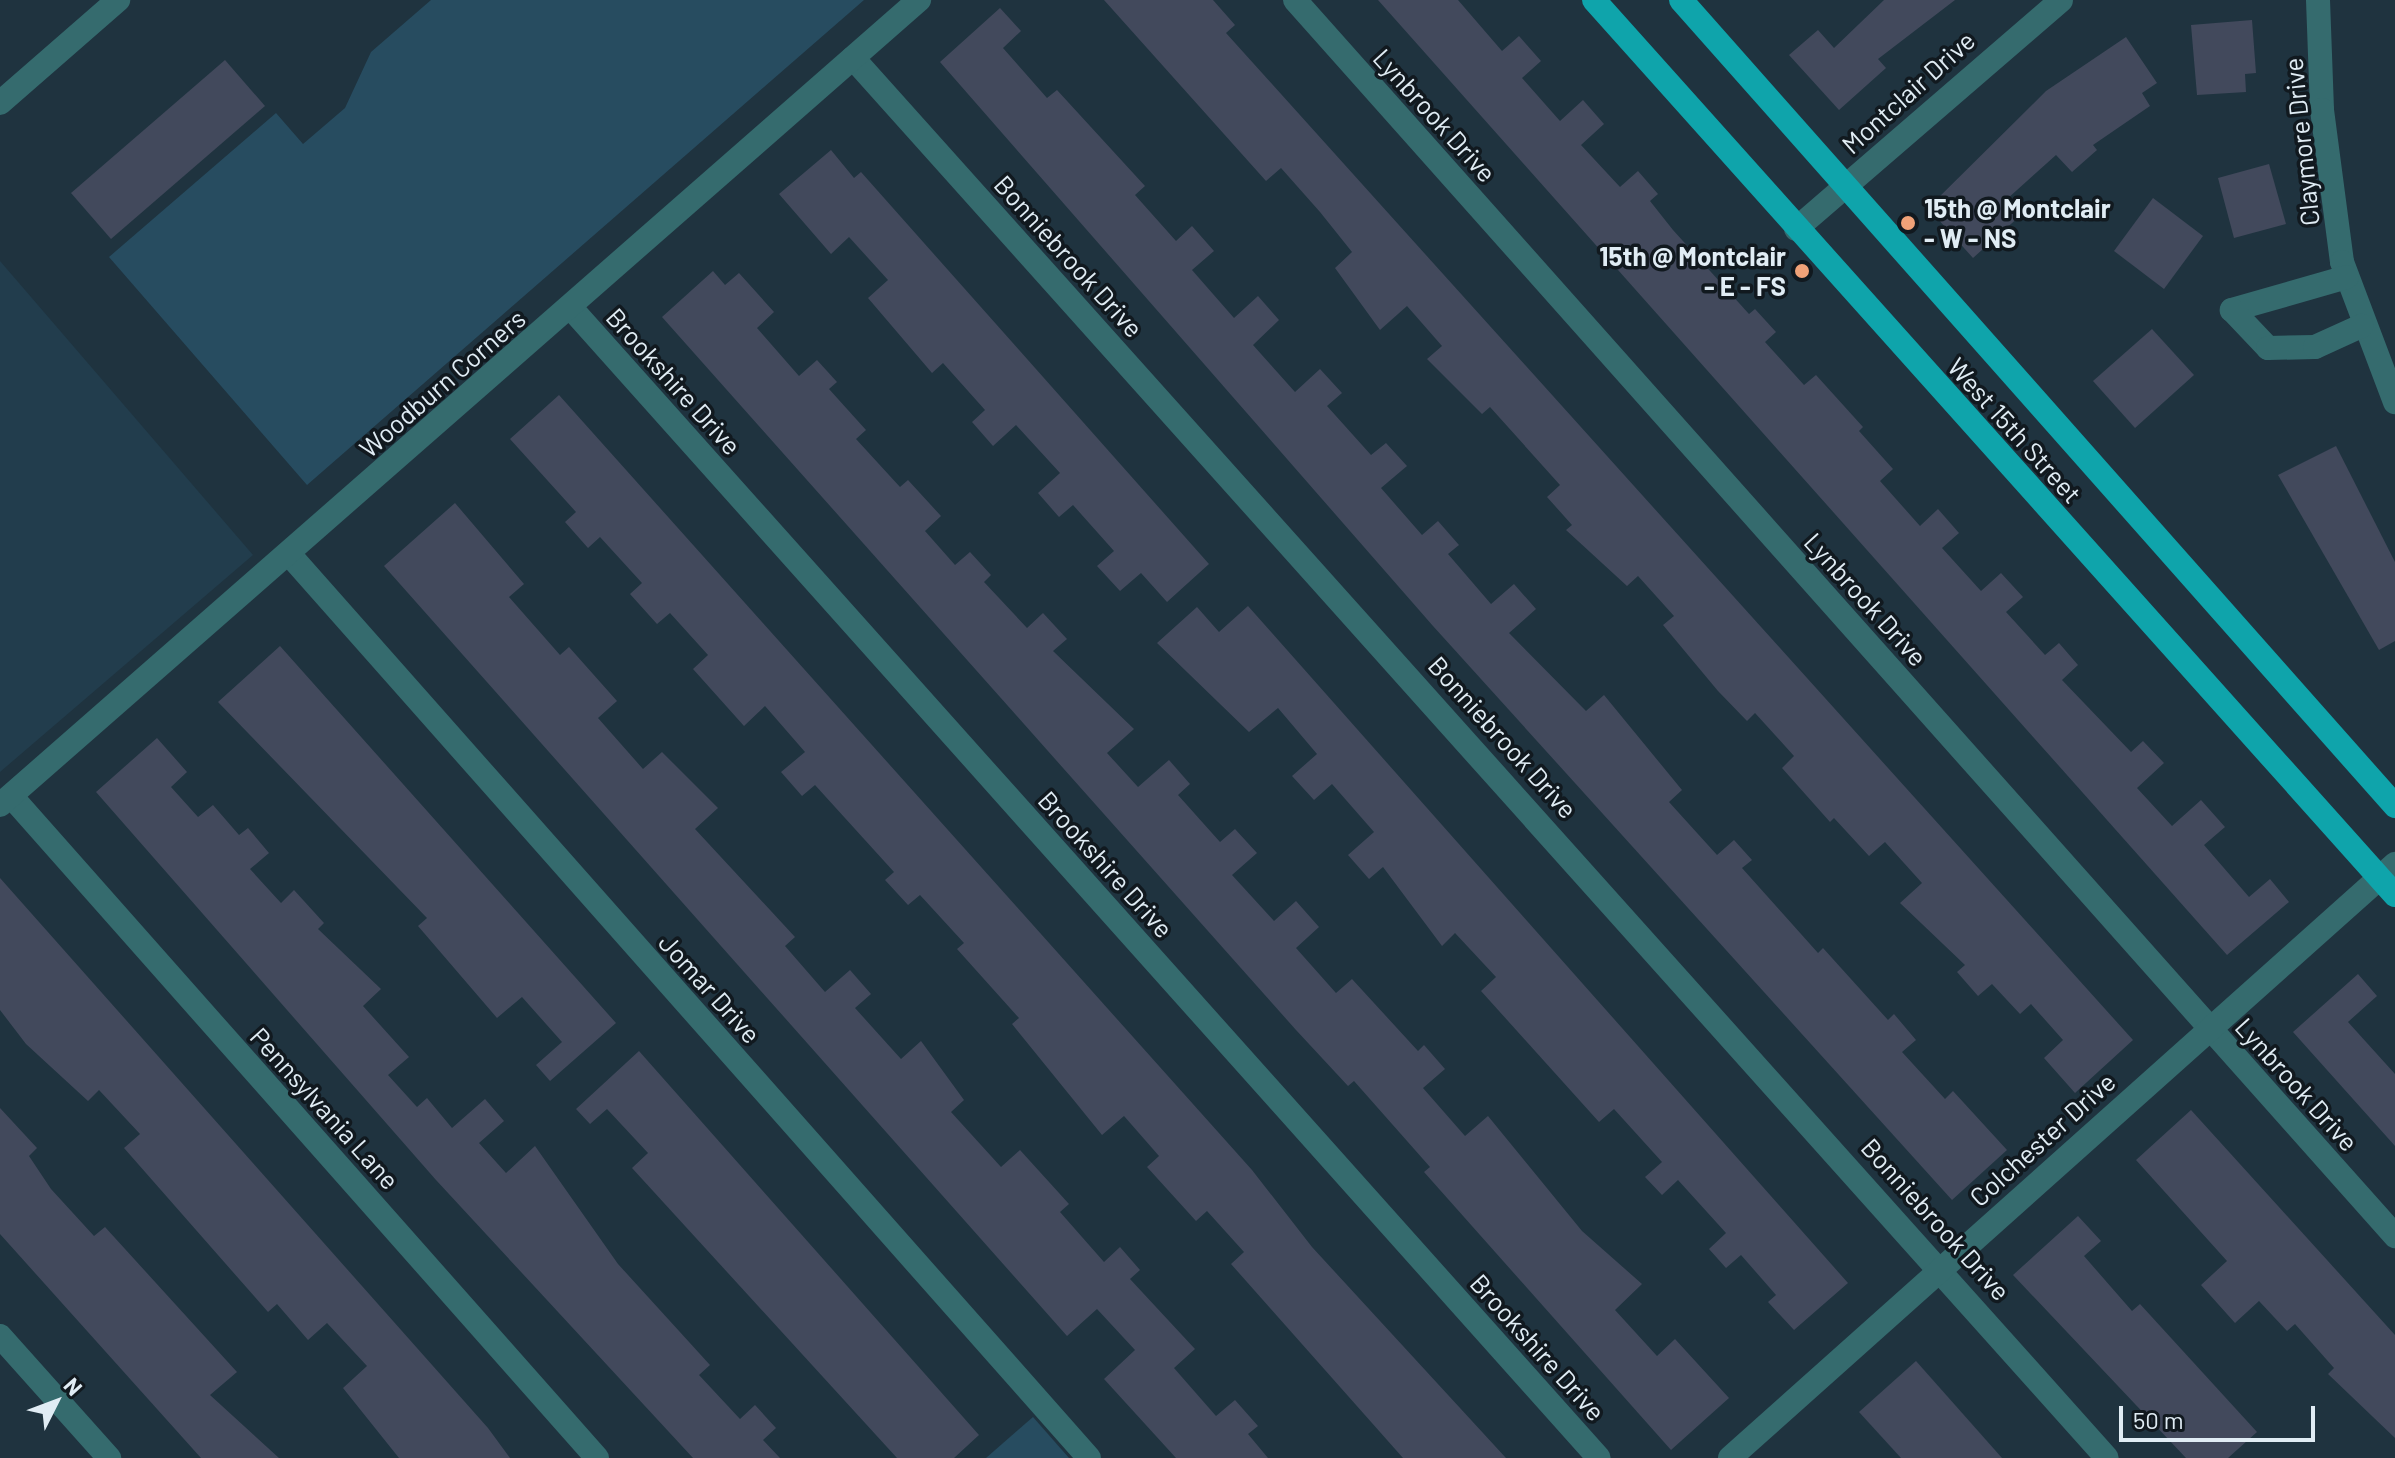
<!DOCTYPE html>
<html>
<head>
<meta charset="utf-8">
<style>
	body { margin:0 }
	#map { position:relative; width:2395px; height:1458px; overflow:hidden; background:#1f333f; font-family:Barlow,sans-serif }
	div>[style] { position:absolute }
	.built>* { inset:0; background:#223d4d }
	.green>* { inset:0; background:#274c60 }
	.building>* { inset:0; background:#42495c }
	.minor>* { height:24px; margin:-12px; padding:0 12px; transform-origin:12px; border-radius:12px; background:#356b6e }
	.major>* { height:24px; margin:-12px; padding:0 12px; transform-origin:12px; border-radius:12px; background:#0fa4ab }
	.dots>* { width:22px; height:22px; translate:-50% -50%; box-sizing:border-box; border:4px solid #11191f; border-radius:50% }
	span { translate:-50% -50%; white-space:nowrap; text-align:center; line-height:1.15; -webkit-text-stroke:7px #11191f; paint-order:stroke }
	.street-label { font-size:26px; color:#e0ecf4 }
	.poi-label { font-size:26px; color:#e0ecf4; font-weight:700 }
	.left { translate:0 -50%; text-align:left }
	.right { translate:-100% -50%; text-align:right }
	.north { position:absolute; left:16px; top:1362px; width:80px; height:80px; -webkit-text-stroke:6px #11191f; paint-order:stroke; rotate:48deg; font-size:22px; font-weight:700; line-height:32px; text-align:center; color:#e0ecf4 }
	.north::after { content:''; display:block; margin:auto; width:28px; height:36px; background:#e0ecf4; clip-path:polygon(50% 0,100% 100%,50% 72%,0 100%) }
	.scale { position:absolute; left:2119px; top:1406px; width:196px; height:36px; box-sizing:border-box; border:4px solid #e0ecf4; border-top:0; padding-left:10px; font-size:24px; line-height:28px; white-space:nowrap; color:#e0ecf4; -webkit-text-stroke:6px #11191f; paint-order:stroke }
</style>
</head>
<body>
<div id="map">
	<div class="built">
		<div style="clip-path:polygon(0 261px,253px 555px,0 772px)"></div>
	</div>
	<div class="green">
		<div style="clip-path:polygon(431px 0,864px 0,307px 485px,109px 257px,276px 113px,303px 144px,345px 108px,371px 52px)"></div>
		<div style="clip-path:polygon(1033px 1417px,1069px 1458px,986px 1458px)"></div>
	</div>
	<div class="building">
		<div style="clip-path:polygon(1104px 0,1213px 0,1235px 25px,1226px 33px,2133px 1040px,2075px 1093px,2044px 1058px,2063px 1040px,2031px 1004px,2020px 1014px,1992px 984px,1978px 996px,1957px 972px,1965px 965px,1900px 903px,1922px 883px,1885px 842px,1869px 856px,1834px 818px,1830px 822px,1782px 768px,1794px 756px,1755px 713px,1747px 721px,1718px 691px,1663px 625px,1674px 616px,1638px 576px,1627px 586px,1566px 530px,1572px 525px,1547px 497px,1560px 485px,1490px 407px,1482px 414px,1427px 359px,1442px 346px,1407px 306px,1380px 330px,1335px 268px,1352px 252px,1320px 212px,1281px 168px,1266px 181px)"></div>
		<div style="clip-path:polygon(1378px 0,1458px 0,1502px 51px,1519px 36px,1541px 61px,1522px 78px,1560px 121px,1583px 100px,1604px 124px,1581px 145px,1620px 187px,1638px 171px,1658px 194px,1650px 201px,1673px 230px,1749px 314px,1755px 309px,1776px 332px,1765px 342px,1804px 385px,1816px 375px,1863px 427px,1859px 431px,1893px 469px,1880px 481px,1920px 526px,1938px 509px,1959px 533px,1942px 548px,1981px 591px,2001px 573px,2023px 597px,2006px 612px,2045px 655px,2059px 643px,2078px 665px,2062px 680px,2131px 752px,2143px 741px,2164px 763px,2137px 788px,2172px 826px,2201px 800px,2225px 827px,2204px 845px,2249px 897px,2270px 879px,2289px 902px,2227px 955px)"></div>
		<div style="clip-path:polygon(1884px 0,1955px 0,1878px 59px,1886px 68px,1839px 110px,1789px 55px,1818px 30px,1834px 48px)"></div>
		<div style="clip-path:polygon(1000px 8px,1021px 31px,1003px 48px,1047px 98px,1057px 90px,1145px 186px,1135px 195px,1176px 241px,1192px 226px,1214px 251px,1192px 270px,1234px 318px,1258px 296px,1279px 320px,1253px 345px,1295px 392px,1320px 369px,1342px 393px,1327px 406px,1371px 455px,1386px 443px,1407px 466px,1381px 488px,1422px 535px,1438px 521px,1459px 545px,1448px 554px,1491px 604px,1514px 584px,1536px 609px,1509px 633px,1586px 711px,1604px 695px,1682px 790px,1669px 802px,1717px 855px,1734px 840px,1752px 860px,1742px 868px,1818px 953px,1823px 948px,1888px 1020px,1894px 1014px,1916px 1040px,1902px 1052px,1945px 1099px,1953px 1091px,2007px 1150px,1952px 1200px,1433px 626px,940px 62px)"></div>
		<div style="clip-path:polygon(2252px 20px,2256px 73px,2245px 74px,2246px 92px,2197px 95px,2191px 25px)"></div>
		<div style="clip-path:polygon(2126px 37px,2157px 83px,2142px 93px,2150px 106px,2093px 145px,2097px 150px,2072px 172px,2056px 155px,2007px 199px,2021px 215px,1973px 258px,1928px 208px,2046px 91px)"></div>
		<div style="clip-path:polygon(225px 60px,265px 106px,111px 239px,71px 193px)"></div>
		<div style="clip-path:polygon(831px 150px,854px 178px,861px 172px,1209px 564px,1167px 602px,1141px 573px,1120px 591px,1097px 566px,1114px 551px,1073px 505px,1059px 517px,1038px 493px,1060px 473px,1016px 425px,993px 446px,972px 422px,985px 410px,943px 363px,932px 373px,868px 298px,888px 280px,849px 237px,831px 254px,779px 194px)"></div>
		<div style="clip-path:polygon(2269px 164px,2286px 224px,2234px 238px,2218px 178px)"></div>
		<div style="clip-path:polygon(2153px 198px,2203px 236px,2164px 289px,2114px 251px)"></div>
		<div style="clip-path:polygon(713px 271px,725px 285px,739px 273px,774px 312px,757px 328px,799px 376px,817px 360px,837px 382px,829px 389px,866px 430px,856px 439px,900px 487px,908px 480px,941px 516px,925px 531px,955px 565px,970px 552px,991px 575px,984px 582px,1027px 628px,1043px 613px,1067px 639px,1053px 651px,1134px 729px,1107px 753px,1138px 787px,1169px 760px,1190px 784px,1178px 795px,1220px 842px,1235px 829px,1257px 853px,1232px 875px,1274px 921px,1296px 901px,1319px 927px,1296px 948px,1336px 993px,1352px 979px,1418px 1051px,1424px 1045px,1445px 1069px,1423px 1088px,1465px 1136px,1488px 1116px,1582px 1231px,1642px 1284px,1615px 1310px,1657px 1356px,1675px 1339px,1729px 1398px,1671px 1450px,1424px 1172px,1430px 1167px,1354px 1081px,1348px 1086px,1296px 1030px,662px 317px)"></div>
		<div style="clip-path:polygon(2152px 329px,2194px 375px,2135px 428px,2093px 381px)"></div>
		<div style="clip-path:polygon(559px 395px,1252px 1170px,1312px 1247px,1506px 1458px,1403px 1458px,1231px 1264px,1244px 1252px,1207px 1211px,1196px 1221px,1147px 1167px,1159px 1156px,1124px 1116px,1102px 1135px,1012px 1024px,1019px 1018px,957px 949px,964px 943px,920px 895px,908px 905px,885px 880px,894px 872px,815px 785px,802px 796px,781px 772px,805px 752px,765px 706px,744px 726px,693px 669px,708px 655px,670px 613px,657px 624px,630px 594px,642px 583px,600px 537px,588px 548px,565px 522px,576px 512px,510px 439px)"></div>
		<div style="clip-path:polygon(2336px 446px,2395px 562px,2395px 641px,2379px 650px,2278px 475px)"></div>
		<div style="clip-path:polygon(455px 503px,524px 584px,509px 597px,560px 655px,569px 647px,617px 701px,598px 718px,643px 769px,662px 752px,718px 808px,695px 829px,795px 937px,785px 946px,825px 992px,850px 970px,871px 994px,855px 1008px,901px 1059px,921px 1041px,964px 1100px,951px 1112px,1001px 1167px,1020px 1150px,1069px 1204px,1060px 1212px,1104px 1262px,1120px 1247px,1140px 1270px,1130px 1279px,1195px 1349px,1174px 1368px,1216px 1416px,1235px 1400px,1258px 1426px,1248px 1434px,1268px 1458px,1176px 1458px,1104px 1379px,1135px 1350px,1097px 1309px,1067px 1336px,384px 566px)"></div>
		<div style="clip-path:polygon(1248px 606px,1848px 1283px,1794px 1330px,1768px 1302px,1776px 1295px,1741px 1255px,1726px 1268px,1709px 1249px,1726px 1233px,1678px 1180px,1662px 1195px,1645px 1177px,1662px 1162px,1614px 1109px,1599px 1122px,1481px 991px,1496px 977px,1455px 933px,1442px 946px,1383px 867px,1369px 879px,1348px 855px,1374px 832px,1332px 784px,1314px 800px,1292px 776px,1317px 754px,1278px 708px,1249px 732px,1157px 643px,1197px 607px,1219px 632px)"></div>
		<div style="clip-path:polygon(280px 646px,616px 1023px,550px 1081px,536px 1065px,562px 1042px,522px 997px,497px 1018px,418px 926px,427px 918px,218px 702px)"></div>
		<div style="clip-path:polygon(157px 738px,187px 772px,171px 787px,198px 817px,213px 805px,239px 835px,248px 828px,269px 853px,250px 869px,281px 903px,294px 890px,324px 923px,318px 929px,381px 989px,363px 1006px,409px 1057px,388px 1075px,417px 1107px,427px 1098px,452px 1128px,485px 1099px,504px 1121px,479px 1143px,506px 1173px,535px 1146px,618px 1264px,710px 1365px,699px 1375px,740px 1419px,755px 1405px,776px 1428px,763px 1440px,780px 1458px,693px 1458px,436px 1180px,96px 792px)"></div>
		<div style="clip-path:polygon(0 878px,488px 1428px,510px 1458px,399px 1458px,343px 1388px,367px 1366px,327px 1323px,308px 1340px,277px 1304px,268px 1312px,124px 1148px,140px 1134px,99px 1090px,88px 1101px,26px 1044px,0 1010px)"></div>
		<div style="clip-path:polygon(2358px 974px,2377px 996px,2348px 1022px,2395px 1074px,2395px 1146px,2293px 1032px)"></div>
		<div style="clip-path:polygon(639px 1051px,979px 1435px,954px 1458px,897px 1458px,632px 1168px,648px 1153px,607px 1109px,590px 1124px,576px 1109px)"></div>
		<div style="clip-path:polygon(0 1108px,37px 1148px,29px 1156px,51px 1189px,94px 1236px,105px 1227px,237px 1372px,210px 1395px,279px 1458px,201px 1458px,0 1234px)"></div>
		<div style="clip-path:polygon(2191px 1110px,2395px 1335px,2395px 1438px,2328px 1374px,2334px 1368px,2295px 1324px,2287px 1331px,2259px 1301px,2235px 1323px,2201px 1285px,2227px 1261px,2136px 1160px)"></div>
		<div style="clip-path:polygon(2078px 1216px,2101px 1241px,2084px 1256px,2132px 1311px,2140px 1304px,2257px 1432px,2228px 1458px,2186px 1458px,2013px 1275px)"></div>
		<div style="clip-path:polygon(1916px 1361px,2002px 1458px,1901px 1458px,1859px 1412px)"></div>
	</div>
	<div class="minor">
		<div style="left:1295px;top:0;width:1655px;rotate:48.33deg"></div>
		<div style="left:2318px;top:0;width:110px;rotate:87.9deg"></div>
		<div style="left:2322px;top:110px;width:153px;rotate:82.5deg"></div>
		<div style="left:2342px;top:262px;width:150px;rotate:69.3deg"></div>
		<div style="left:853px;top:58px;width:1879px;rotate:48.15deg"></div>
		<div style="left:0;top:103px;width:157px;rotate:-41.1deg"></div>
		<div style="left:1796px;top:229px;width:350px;rotate:-40.8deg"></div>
		<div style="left:2347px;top:277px;width:120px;rotate:164deg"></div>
		<div style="left:2232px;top:310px;width:52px;rotate:46.5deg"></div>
		<div style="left:2268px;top:348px;width:47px;rotate:-1.2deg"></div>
		<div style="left:2315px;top:347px;width:51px;rotate:-24.5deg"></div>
		<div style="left:571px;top:308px;width:1542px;rotate:48.21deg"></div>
		<div style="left:289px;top:554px;width:1207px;rotate:48.49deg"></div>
		<div style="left:11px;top:796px;width:884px;rotate:48.48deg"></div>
		<div style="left:0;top:805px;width:1222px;rotate:-41.22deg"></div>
		<div style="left:0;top:1336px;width:164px;rotate:48.2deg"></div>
		<div style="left:1730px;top:1458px;width:892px;rotate:-41.77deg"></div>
	</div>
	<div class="major">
		<div style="left:1594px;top:0;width:1201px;rotate:48.17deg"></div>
		<div style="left:1681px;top:0;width:1077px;rotate:48.46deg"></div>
	</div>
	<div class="dots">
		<div style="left:1908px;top:223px;background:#f0a278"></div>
		<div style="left:1802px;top:271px;background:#f0a278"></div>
	</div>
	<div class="street-label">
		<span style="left:1908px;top:92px;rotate:-42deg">Montclair Drive</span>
		<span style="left:1435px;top:115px;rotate:48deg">Lynbrook Drive</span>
		<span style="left:2301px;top:142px;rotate:-96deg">Claymore Drive</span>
		<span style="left:1069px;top:256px;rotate:48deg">Bonniebrook Drive</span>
		<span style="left:674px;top:381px;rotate:48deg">Brookshire Drive</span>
		<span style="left:442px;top:383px;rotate:-41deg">Woodburn Corners</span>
		<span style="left:2015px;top:430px;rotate:48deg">West 15th Street</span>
		<span style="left:1866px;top:599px;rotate:48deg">Lynbrook Drive</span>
		<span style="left:1503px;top:737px;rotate:48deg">Bonniebrook Drive</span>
		<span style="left:1106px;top:864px;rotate:48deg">Brookshire Drive</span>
		<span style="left:710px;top:988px;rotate:48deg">Jomar Drive</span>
		<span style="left:2297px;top:1084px;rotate:48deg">Lynbrook Drive</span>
		<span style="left:325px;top:1108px;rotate:48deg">Pennsylvania Lane</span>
		<span style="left:2042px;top:1139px;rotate:-42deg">Colchester Drive</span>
		<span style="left:1936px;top:1219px;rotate:48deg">Bonniebrook Drive</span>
		<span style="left:1538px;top:1347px;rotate:48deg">Brookshire Drive</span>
	</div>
	<div class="poi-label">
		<span class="left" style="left:1924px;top:223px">15th @ Montclair<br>- W - NS</span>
		<span class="right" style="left:1786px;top:271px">15th @ Montclair<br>- E - FS</span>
	</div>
	<div class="north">N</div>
	<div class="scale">50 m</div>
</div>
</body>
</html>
